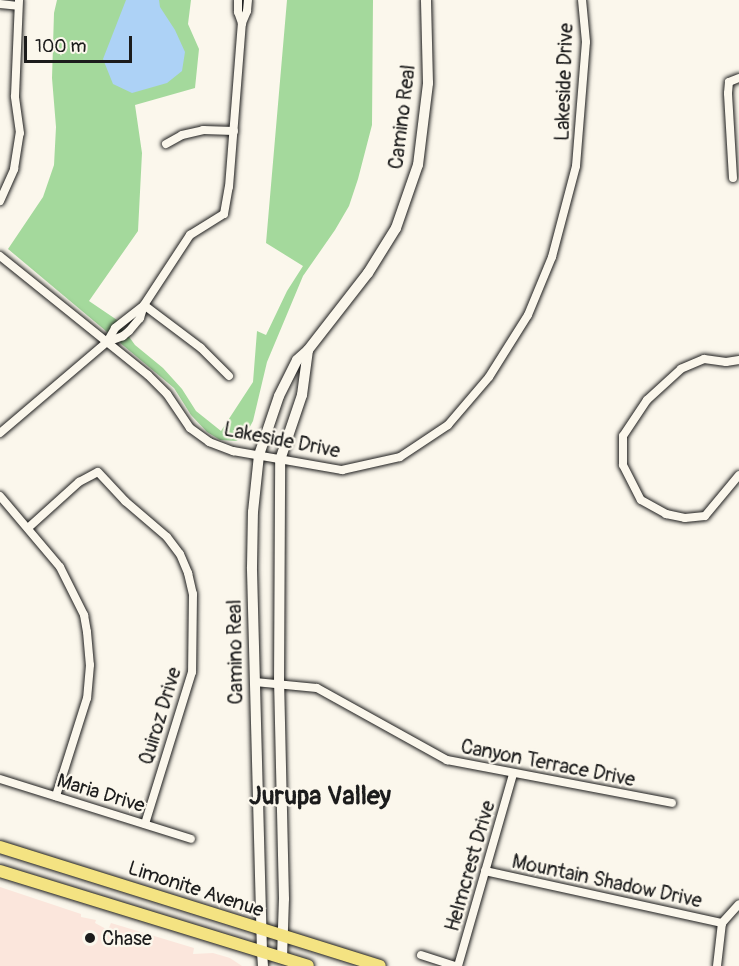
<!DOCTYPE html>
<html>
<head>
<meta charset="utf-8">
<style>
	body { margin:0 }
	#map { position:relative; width:739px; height:966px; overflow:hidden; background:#fbf7ec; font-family:Pangolin,sans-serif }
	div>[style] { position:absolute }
	.built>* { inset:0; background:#fbe6dc }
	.green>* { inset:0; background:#a4d99c }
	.water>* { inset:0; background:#add2f6 }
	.roads { filter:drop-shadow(0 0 2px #1c1c1c) drop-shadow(0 0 2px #1c1c1c) }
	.minor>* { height:8px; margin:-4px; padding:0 4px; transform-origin:4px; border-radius:4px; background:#fbf7ec }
	.tertiary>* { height:10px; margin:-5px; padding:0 5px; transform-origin:5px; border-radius:5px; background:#fbf7ec }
	.secondary>* { height:10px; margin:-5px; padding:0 5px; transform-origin:5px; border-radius:5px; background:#fbf7ec }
	.primary>* { height:12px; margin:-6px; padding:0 6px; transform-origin:6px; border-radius:6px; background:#f4e382 }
	.dots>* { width:16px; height:16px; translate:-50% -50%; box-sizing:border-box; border:3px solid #fbf7ec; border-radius:50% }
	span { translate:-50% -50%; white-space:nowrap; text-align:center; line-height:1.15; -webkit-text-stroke:4.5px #fbf7ec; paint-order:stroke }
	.street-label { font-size:20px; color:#1c1c1c }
	.poi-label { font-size:20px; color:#1c1c1c }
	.left { translate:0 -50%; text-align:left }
	.district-label { font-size:26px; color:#1c1c1c; font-weight:700 }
	.scale { position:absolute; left:24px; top:36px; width:108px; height:27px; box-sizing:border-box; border:3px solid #1c1c1c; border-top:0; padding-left:8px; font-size:18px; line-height:21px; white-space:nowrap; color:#1c1c1c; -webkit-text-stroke:4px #fbf7ec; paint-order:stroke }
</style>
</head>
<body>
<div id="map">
	<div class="built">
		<div style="clip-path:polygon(0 887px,81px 914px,81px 917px,96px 920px,95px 923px,108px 930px,111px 923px,194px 948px,193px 954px,213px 953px,230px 958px,242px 966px,0 966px)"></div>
	</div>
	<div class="green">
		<div style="clip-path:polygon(57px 0,191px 0,188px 24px,199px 49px,195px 88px,135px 105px,142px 153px,138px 231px,89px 301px,117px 320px,135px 345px,163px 368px,182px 389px,196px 411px,221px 431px,253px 382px,257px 331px,266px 335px,287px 291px,303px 266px,266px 243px,287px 0,373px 0,372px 125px,358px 179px,349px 206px,335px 230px,303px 276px,267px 362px,253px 421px,245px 436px,236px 441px,220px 440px,207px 432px,191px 415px,174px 388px,8px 249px,43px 197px,54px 165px,56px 127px,52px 78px,54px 13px)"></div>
	</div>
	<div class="water">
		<div style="clip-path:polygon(126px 0,159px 0,160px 7px,175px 30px,185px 52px,182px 71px,167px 83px,132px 93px,113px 84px,103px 59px)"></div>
	</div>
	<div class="roads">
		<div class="minor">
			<div style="left:238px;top:0;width:12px;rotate:90deg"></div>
			<div style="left:238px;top:12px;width:12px;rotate:70deg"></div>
			<div style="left:0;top:4px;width:18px;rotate:6deg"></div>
			<div style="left:166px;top:144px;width:18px;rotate:-29deg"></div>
			<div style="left:182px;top:135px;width:22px;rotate:-13deg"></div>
			<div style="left:203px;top:130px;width:31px;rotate:2deg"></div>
			<div style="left:733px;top:178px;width:85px;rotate:-93.4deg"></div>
			<div style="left:728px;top:93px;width:11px;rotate:-85deg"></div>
			<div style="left:729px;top:82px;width:11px;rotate:-22deg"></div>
			<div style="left:0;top:201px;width:35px;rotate:-66deg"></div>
			<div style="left:14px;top:169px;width:36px;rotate:-81deg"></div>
			<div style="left:20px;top:133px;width:37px;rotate:-98deg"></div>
			<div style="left:15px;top:96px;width:96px;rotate:-87.6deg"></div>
			<div style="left:0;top:256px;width:190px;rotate:38.8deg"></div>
			<div style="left:148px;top:375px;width:27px;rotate:45deg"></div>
			<div style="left:167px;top:394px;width:41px;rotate:55.9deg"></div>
			<div style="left:190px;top:428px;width:24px;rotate:36deg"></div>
			<div style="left:209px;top:442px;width:26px;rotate:21deg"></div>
			<div style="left:233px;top:451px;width:111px;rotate:9.9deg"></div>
			<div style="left:342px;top:470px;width:59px;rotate:-12.6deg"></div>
			<div style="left:400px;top:457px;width:58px;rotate:-33.7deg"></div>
			<div style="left:448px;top:425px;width:63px;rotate:-49.5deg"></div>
			<div style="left:489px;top:377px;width:73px;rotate:-57.8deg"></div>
			<div style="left:528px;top:315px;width:63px;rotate:-67.5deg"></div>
			<div style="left:552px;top:257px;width:94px;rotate:-75.2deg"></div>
			<div style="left:576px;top:166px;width:124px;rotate:-85.4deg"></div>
			<div style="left:586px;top:42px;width:42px;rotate:-95.4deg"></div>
			<div style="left:739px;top:360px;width:13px;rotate:171deg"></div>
			<div style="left:726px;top:362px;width:22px;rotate:-172deg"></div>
			<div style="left:704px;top:359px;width:25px;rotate:157deg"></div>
			<div style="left:681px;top:369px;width:46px;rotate:137.6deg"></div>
			<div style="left:647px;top:400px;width:43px;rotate:123.7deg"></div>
			<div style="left:623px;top:436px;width:29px;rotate:90deg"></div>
			<div style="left:623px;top:465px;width:39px;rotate:63deg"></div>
			<div style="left:641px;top:500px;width:29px;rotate:29deg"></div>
			<div style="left:666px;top:514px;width:19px;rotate:12deg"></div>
			<div style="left:685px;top:518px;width:20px;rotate:-6deg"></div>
			<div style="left:705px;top:516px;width:53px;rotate:-50.3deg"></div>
			<div style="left:229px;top:376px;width:40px;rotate:-135deg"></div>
			<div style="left:201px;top:348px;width:71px;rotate:-143deg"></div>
			<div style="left:144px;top:305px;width:84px;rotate:-56.7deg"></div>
			<div style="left:190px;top:235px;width:40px;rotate:-32deg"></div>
			<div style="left:224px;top:214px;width:27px;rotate:-80deg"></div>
			<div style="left:229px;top:187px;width:165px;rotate:-85.5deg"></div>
			<div style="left:242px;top:23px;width:13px;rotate:-67deg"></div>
			<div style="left:247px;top:11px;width:11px;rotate:-85deg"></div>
			<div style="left:0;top:433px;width:140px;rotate:-40.4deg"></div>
			<div style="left:107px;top:342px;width:16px;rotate:-60deg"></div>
			<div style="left:115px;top:328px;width:37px;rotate:-38deg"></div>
			<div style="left:144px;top:305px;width:14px;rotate:107deg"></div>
			<div style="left:140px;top:318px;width:17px;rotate:130deg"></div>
			<div style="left:129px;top:331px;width:8px;rotate:140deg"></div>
			<div style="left:123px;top:336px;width:17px;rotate:159deg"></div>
			<div style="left:0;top:496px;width:93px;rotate:49.8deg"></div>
			<div style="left:60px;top:567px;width:54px;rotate:63.4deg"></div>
			<div style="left:84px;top:615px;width:17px;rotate:80deg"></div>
			<div style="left:87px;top:632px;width:33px;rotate:85deg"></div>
			<div style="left:90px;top:665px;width:33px;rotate:95deg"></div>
			<div style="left:87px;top:698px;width:103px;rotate:107.6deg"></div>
			<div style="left:28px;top:528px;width:69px;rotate:-42deg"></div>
			<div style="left:79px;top:482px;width:21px;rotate:-28deg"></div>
			<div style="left:98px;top:472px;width:40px;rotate:47deg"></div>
			<div style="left:125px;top:501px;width:55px;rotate:40.6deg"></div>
			<div style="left:167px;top:537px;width:21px;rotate:53deg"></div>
			<div style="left:180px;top:554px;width:21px;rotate:67deg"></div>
			<div style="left:188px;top:573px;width:22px;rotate:77deg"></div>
			<div style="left:193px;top:594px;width:78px;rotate:90.7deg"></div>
			<div style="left:192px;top:672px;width:159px;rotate:107.2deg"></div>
			<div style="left:255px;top:682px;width:62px;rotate:5.5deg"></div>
			<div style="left:317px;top:688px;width:149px;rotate:29deg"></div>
			<div style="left:447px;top:760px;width:229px;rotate:10.8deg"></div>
			<div style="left:0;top:779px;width:200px;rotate:17.4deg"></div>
			<div style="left:485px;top:871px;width:243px;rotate:12.4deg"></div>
			<div style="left:421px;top:955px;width:35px;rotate:18deg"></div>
			<div style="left:458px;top:966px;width:200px;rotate:-74deg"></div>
			<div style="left:717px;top:966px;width:43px;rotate:-83.4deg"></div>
			<div style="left:722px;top:923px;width:25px;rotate:-48deg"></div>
		</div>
		<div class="tertiary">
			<div style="left:262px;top:952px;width:14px;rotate:86deg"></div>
		</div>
		<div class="secondary">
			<div style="left:262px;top:952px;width:385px;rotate:-91.5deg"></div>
			<div style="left:252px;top:567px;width:55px;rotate:-89deg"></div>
			<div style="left:253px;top:512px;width:57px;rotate:-84deg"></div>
			<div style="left:259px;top:455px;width:62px;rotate:-71.3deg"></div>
			<div style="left:279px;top:396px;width:40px;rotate:-63.4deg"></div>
			<div style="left:297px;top:360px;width:15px;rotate:-42deg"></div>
			<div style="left:308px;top:350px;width:98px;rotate:-52.1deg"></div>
			<div style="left:368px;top:273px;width:53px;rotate:-58.1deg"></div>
			<div style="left:396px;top:228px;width:67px;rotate:-70.8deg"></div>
			<div style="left:418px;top:165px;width:83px;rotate:-83deg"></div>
			<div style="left:428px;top:83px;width:83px;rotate:-91.4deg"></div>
			<div style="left:282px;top:958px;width:59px;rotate:-88.1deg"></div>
			<div style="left:284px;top:899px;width:215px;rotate:-91.3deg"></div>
			<div style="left:279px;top:684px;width:224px;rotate:-89.7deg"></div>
			<div style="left:280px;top:460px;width:69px;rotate:-71.3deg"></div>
			<div style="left:302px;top:395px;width:45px;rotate:-82.4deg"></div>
		</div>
		<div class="primary">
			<div style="left:0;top:847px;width:398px;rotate:17.4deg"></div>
			<div style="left:0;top:871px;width:322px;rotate:17.1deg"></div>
		</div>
	</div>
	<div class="dots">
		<div style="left:90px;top:938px;background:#1c1c1c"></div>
	</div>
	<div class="street-label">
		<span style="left:564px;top:82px;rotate:-88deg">Lakeside Drive</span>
		<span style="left:402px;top:117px;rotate:-83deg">Camino Real</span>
		<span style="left:282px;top:440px;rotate:11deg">Lakeside Drive</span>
		<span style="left:235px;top:652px;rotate:-91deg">Camino Real</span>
		<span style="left:160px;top:716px;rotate:-73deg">Quiroz Drive</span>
		<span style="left:548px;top:763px;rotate:11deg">Canyon Terrace Drive</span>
		<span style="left:101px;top:793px;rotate:17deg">Maria Drive</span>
		<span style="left:470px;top:866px;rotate:-74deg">Helmcrest Drive</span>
		<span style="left:607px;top:881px;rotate:12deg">Mountain Shadow Drive</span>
		<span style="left:196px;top:889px;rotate:18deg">Limonite Avenue</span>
	</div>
	<div class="poi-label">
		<span class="left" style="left:102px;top:938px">Chase</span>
	</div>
	<div class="district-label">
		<span style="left:320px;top:797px">Jurupa Valley</span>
	</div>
	<div class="scale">100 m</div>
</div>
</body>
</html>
